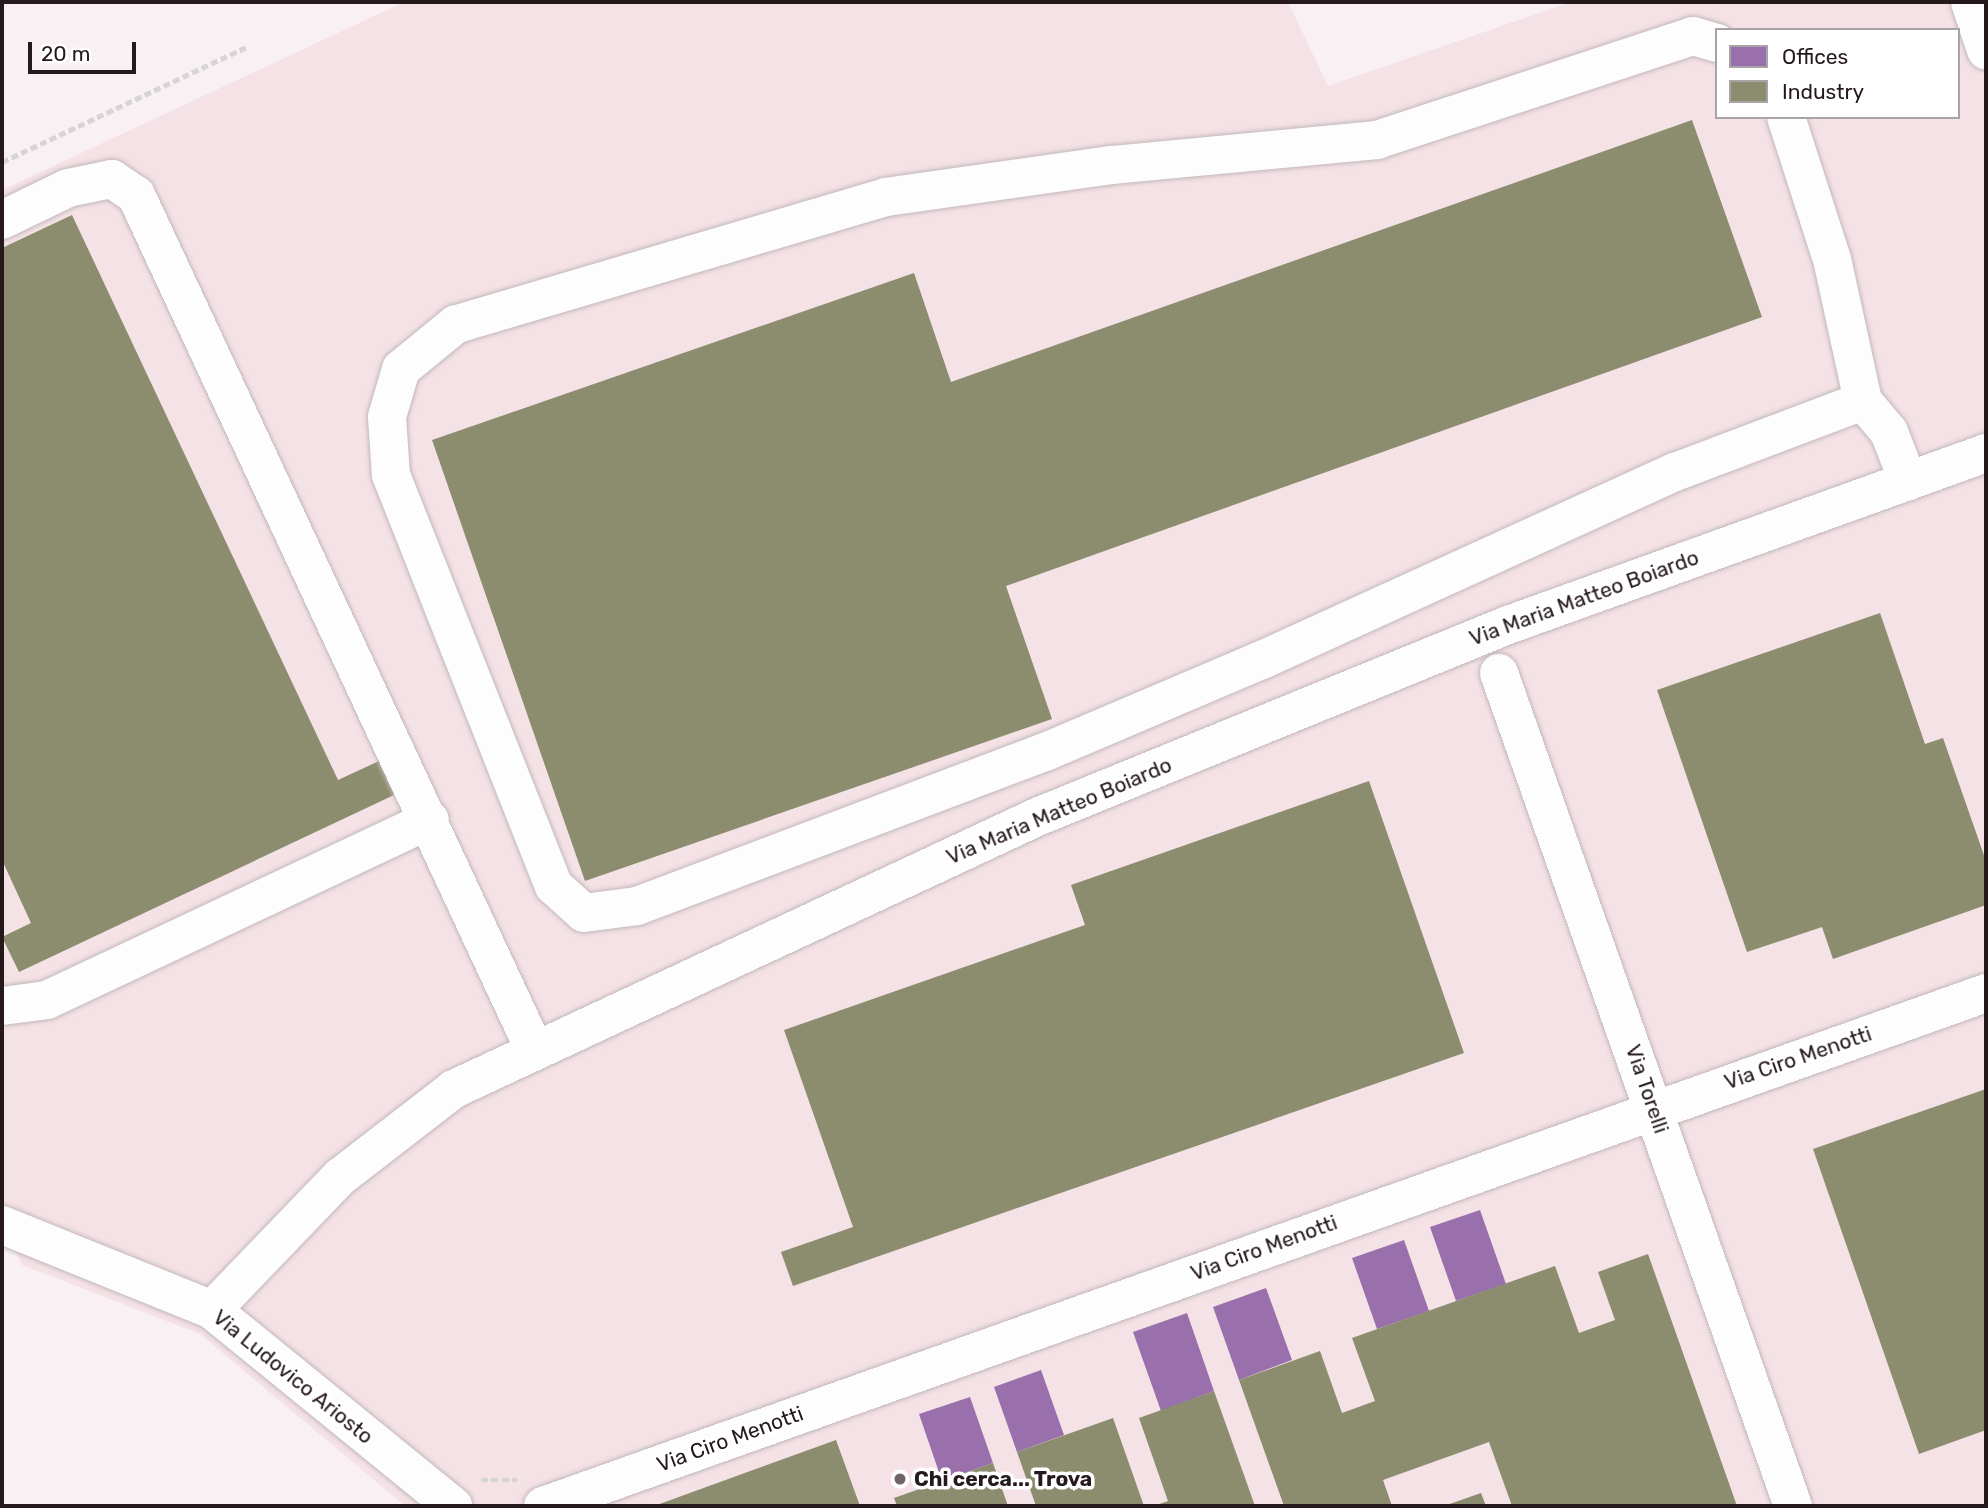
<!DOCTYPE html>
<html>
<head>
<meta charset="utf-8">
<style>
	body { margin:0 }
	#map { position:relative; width:1988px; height:1508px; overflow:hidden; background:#f8f0f2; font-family:Rubik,sans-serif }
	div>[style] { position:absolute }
	.built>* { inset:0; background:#f5e2e6 }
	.offices>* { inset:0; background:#9970ab }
	.industry>* { inset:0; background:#8c8c6e }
	.path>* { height:4.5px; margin-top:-2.25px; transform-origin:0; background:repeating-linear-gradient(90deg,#d7d4d4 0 7px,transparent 0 10.5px) }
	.roads { filter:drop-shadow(0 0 2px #c2b8ba) drop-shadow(0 0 2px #c2b8ba) }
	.minor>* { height:38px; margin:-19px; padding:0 19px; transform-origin:19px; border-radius:19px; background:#fefdfd }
	.dots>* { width:19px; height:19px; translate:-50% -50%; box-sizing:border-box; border:4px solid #fff; border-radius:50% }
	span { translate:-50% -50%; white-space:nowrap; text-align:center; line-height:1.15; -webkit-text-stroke:7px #fff; paint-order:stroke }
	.street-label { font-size:21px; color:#26191c }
	.poi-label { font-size:21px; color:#26191c; font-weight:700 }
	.left { translate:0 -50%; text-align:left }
	.frame { position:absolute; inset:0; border:4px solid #26191c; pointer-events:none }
	.legend { position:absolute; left:1715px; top:28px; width:245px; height:91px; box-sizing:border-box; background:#fff; border:2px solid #a8a3a4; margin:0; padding:9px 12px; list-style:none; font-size:21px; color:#26191c }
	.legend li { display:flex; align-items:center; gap:14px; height:35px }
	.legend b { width:35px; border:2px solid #a8a3a4 }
	.scale { position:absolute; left:28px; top:42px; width:108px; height:32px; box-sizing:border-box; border:4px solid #26191c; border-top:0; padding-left:9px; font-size:21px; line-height:24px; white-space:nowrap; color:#26191c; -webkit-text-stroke:5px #fff; paint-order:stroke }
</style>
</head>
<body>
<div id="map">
	<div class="built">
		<div style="clip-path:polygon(evenodd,404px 2px,1288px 2px,1328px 86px,1571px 2px,1986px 2px,1986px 1506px,405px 1506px,200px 1334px,22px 1265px,2px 1221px,2px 190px,404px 2px,1717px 30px,1958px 30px,1958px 117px,1717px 117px,1717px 30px)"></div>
	</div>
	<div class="offices">
		<div style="clip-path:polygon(1480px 1210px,1506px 1284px,1456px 1301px,1430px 1227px)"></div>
		<div style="clip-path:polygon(1404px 1240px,1429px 1311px,1377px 1329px,1352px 1258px)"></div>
		<div style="clip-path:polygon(1266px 1288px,1292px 1360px,1239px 1380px,1213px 1307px)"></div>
		<div style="clip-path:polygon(1187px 1313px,1214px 1391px,1161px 1411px,1133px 1332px)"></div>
		<div style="clip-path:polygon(1041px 1370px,1064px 1435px,1017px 1452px,994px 1387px)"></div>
		<div style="clip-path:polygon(970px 1397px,993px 1463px,942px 1481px,919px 1414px)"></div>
	</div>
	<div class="industry">
		<div style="clip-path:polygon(1692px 120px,1762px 317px,1006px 586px,1052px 719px,585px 881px,432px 440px,914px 273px,951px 382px)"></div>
		<div style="clip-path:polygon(72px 215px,338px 780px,379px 761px,394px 795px,19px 972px,2px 937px,31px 923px,2px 860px,2px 248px)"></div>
		<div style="clip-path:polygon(1880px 613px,1925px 744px,1943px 738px,1986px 861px,1986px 905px,1833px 959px,1822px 927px,1747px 952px,1657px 690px)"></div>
		<div style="clip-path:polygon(1369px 781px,1464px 1053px,793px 1286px,781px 1252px,853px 1227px,784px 1030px,1085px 925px,1071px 885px)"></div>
		<div style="clip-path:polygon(1986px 1089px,1986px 1430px,1919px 1454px,1813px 1149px)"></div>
		<div style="clip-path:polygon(1648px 1254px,1737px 1506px,1512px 1506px,1489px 1442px,1383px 1480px,1392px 1506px,1284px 1506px,1239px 1380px,1320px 1351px,1342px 1413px,1375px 1401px,1352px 1338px,1555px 1266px,1579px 1333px,1615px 1320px,1598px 1272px)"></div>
		<div style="clip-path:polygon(1214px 1391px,1255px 1506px,1154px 1506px,1168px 1501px,1139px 1418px)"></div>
		<div style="clip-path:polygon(1113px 1418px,1144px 1506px,1036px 1506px,1017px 1452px)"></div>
		<div style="clip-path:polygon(836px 1440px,860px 1506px,654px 1506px)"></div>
		<div style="clip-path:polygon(993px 1463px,1008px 1506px,897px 1506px,894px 1498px)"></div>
		<div style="clip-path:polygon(1481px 1493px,1486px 1506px,1444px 1506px)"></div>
	</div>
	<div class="path">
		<div style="left:2px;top:162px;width:270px;rotate:-25.2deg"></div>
		<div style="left:481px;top:1480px;width:36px"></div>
	</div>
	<div class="roads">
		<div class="minor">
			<div style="left:1970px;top:2px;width:51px;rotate:71.6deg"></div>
			<div style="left:1717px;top:43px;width:25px;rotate:-164deg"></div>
			<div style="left:1693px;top:36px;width:333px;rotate:161.8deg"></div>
			<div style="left:1377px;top:140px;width:267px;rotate:174.6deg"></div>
			<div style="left:1111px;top:165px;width:227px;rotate:171.9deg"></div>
			<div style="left:886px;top:197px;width:448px;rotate:163.5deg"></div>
			<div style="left:456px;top:324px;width:71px;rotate:140.7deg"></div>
			<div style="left:401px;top:369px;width:50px;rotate:106.3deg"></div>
			<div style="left:387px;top:417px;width:58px;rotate:86.1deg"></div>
			<div style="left:391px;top:475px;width:442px;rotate:68.4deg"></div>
			<div style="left:554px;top:886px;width:40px;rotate:42deg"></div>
			<div style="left:584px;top:913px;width:53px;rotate:-7.5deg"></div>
			<div style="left:637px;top:906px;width:436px;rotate:-20.7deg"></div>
			<div style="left:1045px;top:752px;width:236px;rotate:-23deg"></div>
			<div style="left:1262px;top:660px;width:454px;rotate:-24.5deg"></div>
			<div style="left:1675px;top:472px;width:201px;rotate:-20.7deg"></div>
			<div style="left:1786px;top:117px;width:149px;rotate:72.1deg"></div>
			<div style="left:1832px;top:259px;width:145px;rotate:77.7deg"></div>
			<div style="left:1863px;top:401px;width:40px;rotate:50deg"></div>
			<div style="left:1889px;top:432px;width:53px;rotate:68.8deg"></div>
			<div style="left:2px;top:220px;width:73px;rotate:-25.9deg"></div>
			<div style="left:68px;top:188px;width:45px;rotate:-11.6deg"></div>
			<div style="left:112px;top:179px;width:29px;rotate:34deg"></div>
			<div style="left:136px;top:195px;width:944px;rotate:65.01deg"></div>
			<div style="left:1499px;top:673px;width:883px;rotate:70.56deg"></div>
			<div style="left:2px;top:1006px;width:45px;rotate:-7.6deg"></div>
			<div style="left:47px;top:1000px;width:423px;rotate:-25.2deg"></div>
			<div style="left:2px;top:1225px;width:227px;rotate:22deg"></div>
			<div style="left:212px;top:1310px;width:311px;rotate:39.1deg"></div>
			<div style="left:212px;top:1310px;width:185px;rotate:-46.1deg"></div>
			<div style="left:340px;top:1177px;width:144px;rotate:-37.7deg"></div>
			<div style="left:454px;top:1089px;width:643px;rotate:-25.01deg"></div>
			<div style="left:1037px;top:817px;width:509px;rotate:-22.18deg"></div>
			<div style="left:1508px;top:625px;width:508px;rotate:-19.79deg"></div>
			<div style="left:543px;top:1506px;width:1531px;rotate:-19.57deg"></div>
		</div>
	</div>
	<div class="dots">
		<div style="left:900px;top:1479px;background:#706467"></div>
	</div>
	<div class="street-label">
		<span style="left:1584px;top:598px;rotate:-20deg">Via Maria Matteo Boiardo</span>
		<span style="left:1059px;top:811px;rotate:-23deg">Via Maria Matteo Boiardo</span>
		<span style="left:1798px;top:1058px;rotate:-19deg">Via Ciro Menotti</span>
		<span style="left:1647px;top:1089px;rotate:71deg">Via Torelli</span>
		<span style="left:1264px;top:1248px;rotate:-20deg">Via Ciro Menotti</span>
		<span style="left:293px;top:1377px;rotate:39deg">Via Ludovico Ariosto</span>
		<span style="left:730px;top:1439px;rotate:-20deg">Via Ciro Menotti</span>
	</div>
	<div class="poi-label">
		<span class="left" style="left:914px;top:1479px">Chi cerca... Trova</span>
	</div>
	<div class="frame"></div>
	<ul class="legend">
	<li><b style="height:19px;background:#9970ab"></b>Offices</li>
	<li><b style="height:19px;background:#8c8c6e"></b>Industry</li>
	</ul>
	<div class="scale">20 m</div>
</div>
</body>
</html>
